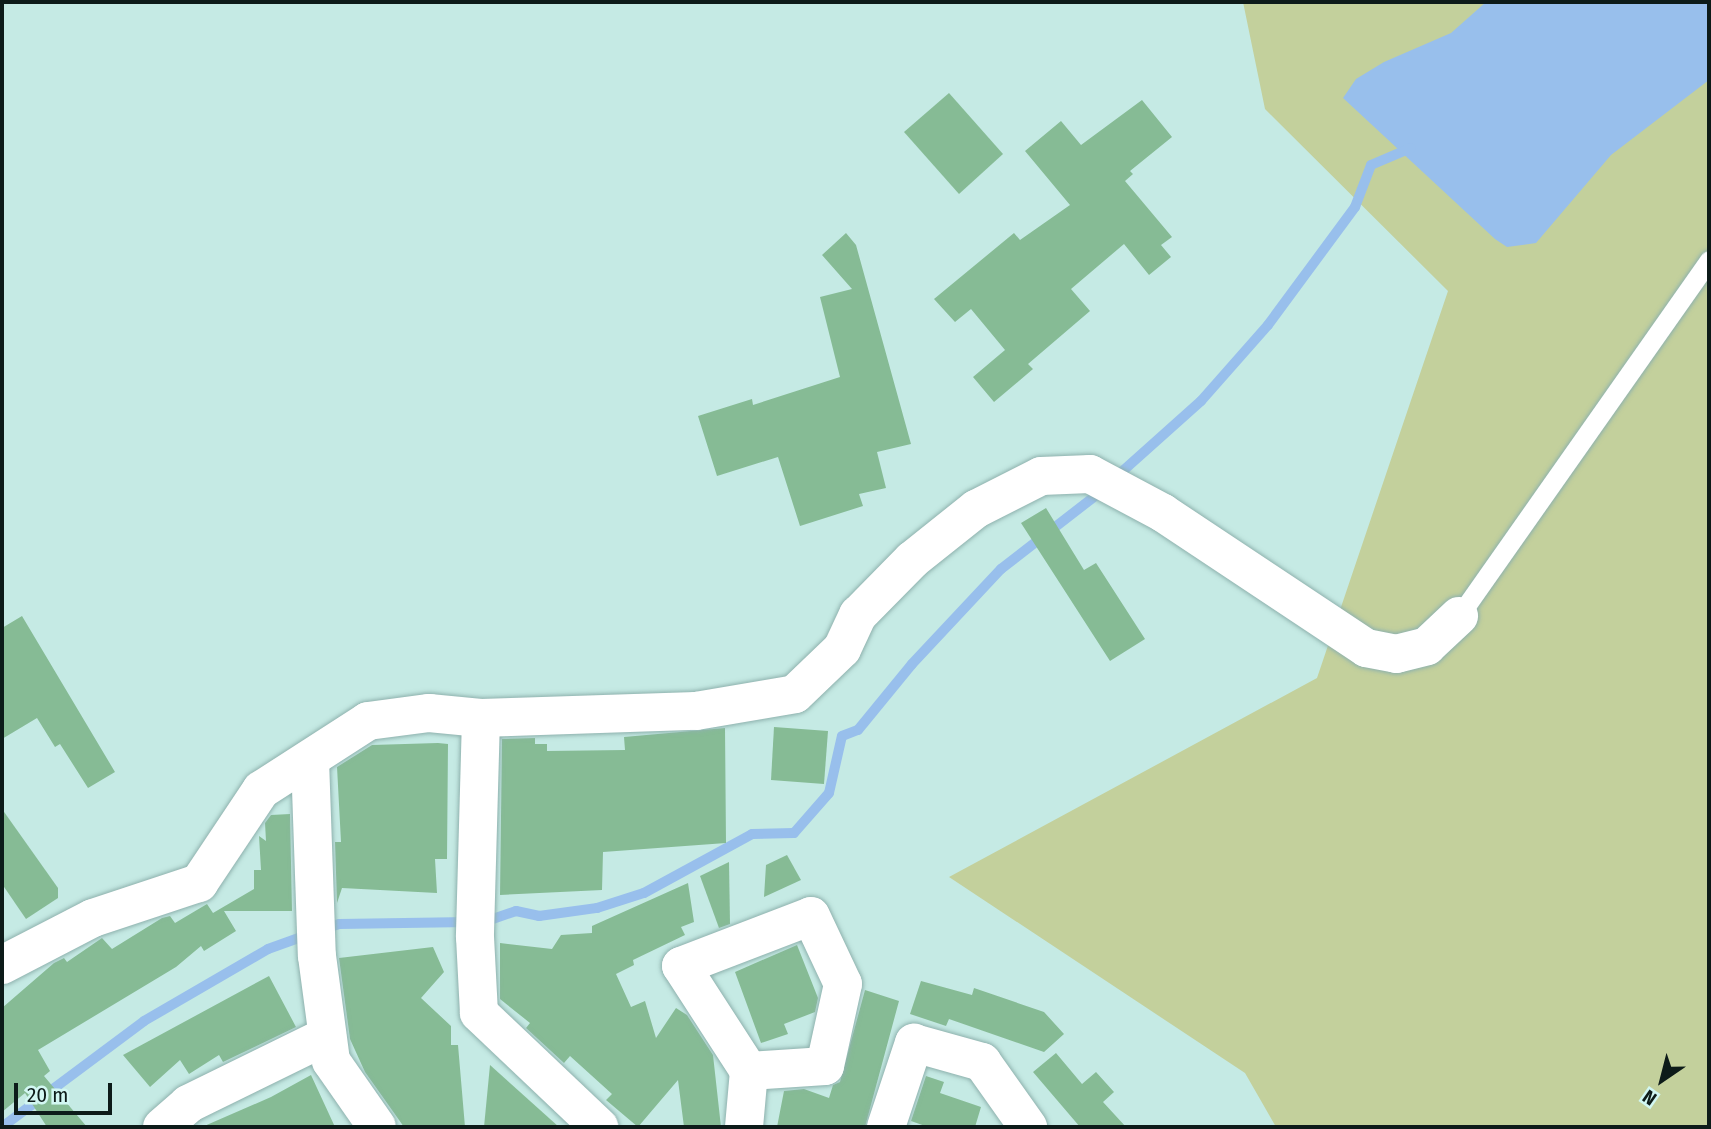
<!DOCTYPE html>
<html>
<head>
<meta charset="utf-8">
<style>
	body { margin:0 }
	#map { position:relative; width:1711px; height:1129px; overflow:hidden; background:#c5eae4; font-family:"Fira Sans Condensed",sans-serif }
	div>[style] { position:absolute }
	.green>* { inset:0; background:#c3d09c }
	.water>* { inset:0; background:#98bfec }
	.stream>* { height:10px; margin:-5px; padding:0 5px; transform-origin:5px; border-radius:5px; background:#98bfec }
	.building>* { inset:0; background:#86bb95 }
	.roads { filter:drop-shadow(0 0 2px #8eb1ad) drop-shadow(0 0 2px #8eb1ad) }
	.lane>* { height:19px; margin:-9.5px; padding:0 9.5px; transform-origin:9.5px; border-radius:9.5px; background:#fff }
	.street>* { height:38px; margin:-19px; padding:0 19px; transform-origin:19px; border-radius:19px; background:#fff }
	span { translate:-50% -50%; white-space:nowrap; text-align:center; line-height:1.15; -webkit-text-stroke:5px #d2f7f2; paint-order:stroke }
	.frame { position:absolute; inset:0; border:4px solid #0d1b19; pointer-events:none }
	.north { position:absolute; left:1627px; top:1045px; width:70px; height:70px; -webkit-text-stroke:5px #d2f7f2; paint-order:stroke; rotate:215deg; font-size:19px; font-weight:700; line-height:28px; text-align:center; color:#0d1b19 }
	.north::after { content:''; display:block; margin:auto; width:24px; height:32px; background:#0d1b19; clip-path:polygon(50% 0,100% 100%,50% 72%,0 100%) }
	.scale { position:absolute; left:14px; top:1083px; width:98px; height:32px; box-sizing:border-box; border:4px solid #0d1b19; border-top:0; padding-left:9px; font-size:21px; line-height:24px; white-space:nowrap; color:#0d1b19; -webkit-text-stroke:5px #d2f7f2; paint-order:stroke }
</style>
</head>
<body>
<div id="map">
	<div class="green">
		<div style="clip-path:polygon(1243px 2px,1709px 2px,1709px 1127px,1276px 1127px,1245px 1073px,949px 877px,1317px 678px,1448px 291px,1265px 109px)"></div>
	</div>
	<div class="water">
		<div style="clip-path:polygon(1486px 2px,1709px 2px,1709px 80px,1611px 155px,1536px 243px,1507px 247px,1495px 239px,1343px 98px,1356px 79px,1384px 62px,1451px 33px)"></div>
	</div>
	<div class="stream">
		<div style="left:1116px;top:477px;width:114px;rotate:-41.8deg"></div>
		<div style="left:1201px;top:401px;width:101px;rotate:-48.6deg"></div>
		<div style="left:1268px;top:325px;width:147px;rotate:-53.6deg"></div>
		<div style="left:1355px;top:207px;width:45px;rotate:-69.1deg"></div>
		<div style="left:1371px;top:165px;width:43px;rotate:-23deg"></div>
		<div style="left:484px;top:922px;width:34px;rotate:-19deg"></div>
		<div style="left:516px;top:911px;width:24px;rotate:12deg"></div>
		<div style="left:539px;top:916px;width:59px;rotate:-7.9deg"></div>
		<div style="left:597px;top:908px;width:49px;rotate:-17.7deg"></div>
		<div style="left:644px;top:893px;width:123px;rotate:-28.6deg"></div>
		<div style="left:752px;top:834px;width:42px;rotate:-1.4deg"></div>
		<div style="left:794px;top:833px;width:53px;rotate:-48.8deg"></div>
		<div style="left:829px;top:793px;width:58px;rotate:-77.2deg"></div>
		<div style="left:842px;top:736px;width:17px;rotate:-21deg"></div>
		<div style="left:858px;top:730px;width:85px;rotate:-50.7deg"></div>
		<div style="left:912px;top:664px;width:130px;rotate:-46.9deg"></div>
		<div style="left:1001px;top:569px;width:129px;rotate:-37.8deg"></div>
		<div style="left:324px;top:929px;width:16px;rotate:-18deg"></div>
		<div style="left:339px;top:924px;width:130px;rotate:-0.9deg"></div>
		<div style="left:2px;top:1127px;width:177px;rotate:-36.7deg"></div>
		<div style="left:144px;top:1021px;width:143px;rotate:-30.1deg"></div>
		<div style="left:268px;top:949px;width:45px;rotate:-19.7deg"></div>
	</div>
	<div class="building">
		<div style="clip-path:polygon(949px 93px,1003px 154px,959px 194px,904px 132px)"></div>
		<div style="clip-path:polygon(1142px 100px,1172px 137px,1130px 171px,1133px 174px,1125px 181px,1172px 237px,1161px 245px,1171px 257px,1149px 275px,1124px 244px,1071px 289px,1090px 311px,1028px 364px,1033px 369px,994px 402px,973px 377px,1005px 350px,971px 309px,955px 322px,934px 299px,1014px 233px,1020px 240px,1070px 205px,1025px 151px,1061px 121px,1081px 145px)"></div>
		<div style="clip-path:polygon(846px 233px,856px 245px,911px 444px,877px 452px,886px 488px,859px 494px,863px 506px,800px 526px,778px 457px,717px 476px,698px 416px,752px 399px,753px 405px,840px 377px,820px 297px,852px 289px,822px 255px)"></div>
		<div style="clip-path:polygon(1046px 508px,1084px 570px,1096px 563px,1145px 639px,1110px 661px,1021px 523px)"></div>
		<div style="clip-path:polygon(22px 616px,115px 772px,88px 788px,60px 744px,55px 747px,37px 718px,2px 739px,2px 628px)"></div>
		<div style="clip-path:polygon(774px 727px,828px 731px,824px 784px,771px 780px)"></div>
		<div style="clip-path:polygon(725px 728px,726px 843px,603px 852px,602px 890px,500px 895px,502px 739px,535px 738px,535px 744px,547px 744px,547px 751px,625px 750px,624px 737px)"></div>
		<div style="clip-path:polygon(438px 743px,448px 744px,447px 859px,435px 859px,437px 893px,342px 888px,337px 903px,335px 842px,341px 842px,337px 767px,372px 745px)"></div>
		<div style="clip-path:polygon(2px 809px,58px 888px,58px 898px,26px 919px,2px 884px)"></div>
		<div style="clip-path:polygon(290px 814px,292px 911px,224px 911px,236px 931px,204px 951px,201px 946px,176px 967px,38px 1050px,50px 1071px,44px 1076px,87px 1127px,47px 1127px,25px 1093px,2px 1112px,2px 1008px,54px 963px,64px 958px,67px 962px,102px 938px,112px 949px,162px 918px,170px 916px,175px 923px,207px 904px,213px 913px,254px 889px,254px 870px,261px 870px,259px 836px,266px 841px,265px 823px,271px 815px)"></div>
		<div style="clip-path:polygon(787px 855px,801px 880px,764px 897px,766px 865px)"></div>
		<div style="clip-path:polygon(729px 862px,730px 924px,719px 928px,700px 876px)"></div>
		<div style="clip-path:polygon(688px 883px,694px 922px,681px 927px,685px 935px,633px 960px,634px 965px,616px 974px,631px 1007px,645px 1001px,656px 1038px,676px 1008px,687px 1015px,713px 1055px,721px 1127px,684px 1127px,678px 1080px,638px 1127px,606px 1100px,612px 1094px,570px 1056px,564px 1063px,526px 1028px,530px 1023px,500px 999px,500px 943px,552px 949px,561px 935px,592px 933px,592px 926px)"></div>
		<div style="clip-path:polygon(797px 945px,818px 998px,815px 1012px,784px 1024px,788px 1034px,761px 1043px,735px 972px)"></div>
		<div style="clip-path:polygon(433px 947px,444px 972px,421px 998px,451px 1026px,451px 1045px,458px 1045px,465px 1127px,404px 1127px,365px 1072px,350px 1039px,339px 958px)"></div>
		<div style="clip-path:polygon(269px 976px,296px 1027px,223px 1062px,219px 1055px,189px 1074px,180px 1060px,150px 1087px,123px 1055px)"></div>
		<div style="clip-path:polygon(921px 981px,972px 995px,974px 988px,1044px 1012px,1064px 1034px,1044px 1052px,949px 1019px,946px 1026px,910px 1014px)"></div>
		<div style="clip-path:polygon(865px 990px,899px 1001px,865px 1127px,777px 1127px,784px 1091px,804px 1089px,829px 1098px,833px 1085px,840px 1082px)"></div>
		<div style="clip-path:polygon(1056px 1053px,1082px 1084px,1096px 1072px,1114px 1092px,1103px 1102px,1126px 1127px,1080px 1127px,1033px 1072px)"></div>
		<div style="clip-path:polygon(490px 1065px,559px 1127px,484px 1127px)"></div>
		<div style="clip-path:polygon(311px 1075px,335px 1127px,202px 1127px,271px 1097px)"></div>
		<div style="clip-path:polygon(926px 1076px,944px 1082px,940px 1093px,981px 1107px,975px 1127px,928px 1127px,911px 1121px)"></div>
	</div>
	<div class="roads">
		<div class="lane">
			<div style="left:1459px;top:616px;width:435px;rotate:-54.9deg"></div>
		</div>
		<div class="street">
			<div style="left:481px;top:718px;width:219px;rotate:91.6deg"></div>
			<div style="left:475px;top:937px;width:76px;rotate:87deg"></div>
			<div style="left:479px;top:1013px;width:166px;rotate:43.5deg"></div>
			<div style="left:310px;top:760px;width:196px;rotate:88deg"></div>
			<div style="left:317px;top:956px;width:106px;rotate:82.4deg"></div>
			<div style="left:331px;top:1061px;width:80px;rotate:55.1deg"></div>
			<div style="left:2px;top:965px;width:102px;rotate:-27.3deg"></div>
			<div style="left:93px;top:918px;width:112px;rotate:-18.3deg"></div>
			<div style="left:199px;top:883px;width:112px;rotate:-56.3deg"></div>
			<div style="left:261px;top:790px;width:127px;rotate:-32.8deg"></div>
			<div style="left:368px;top:721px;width:62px;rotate:-7.5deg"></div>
			<div style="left:429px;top:713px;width:52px;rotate:5.5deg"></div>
			<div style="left:481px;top:718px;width:215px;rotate:-1.9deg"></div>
			<div style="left:696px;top:711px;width:100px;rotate:-9.7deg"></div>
			<div style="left:795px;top:694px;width:65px;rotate:-43.8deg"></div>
			<div style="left:842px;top:649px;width:38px;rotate:-65deg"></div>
			<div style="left:858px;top:615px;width:77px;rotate:-45.5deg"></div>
			<div style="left:912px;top:560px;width:82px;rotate:-38.6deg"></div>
			<div style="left:976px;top:509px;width:73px;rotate:-26.9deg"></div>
			<div style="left:1041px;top:476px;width:49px;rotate:-2.3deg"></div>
			<div style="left:1090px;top:474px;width:83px;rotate:28.1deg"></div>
			<div style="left:1163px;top:513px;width:244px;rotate:33.6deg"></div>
			<div style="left:1366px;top:648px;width:31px;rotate:11deg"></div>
			<div style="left:1396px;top:654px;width:32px;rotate:-14deg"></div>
			<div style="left:1427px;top:646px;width:44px;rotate:-43.2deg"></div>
			<div style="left:162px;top:1127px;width:35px;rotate:-41deg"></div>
			<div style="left:188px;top:1104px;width:155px;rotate:-26.1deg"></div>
			<div style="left:744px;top:1127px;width:56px;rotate:-84.9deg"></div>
			<div style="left:749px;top:1071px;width:125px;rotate:-122.9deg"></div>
			<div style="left:681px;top:966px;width:139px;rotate:-21deg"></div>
			<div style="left:811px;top:916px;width:75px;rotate:64.8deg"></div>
			<div style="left:843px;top:984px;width:84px;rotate:102.4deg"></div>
			<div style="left:825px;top:1066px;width:76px;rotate:176.2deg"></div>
			<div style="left:886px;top:1127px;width:89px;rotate:-71.6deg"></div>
			<div style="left:914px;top:1043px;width:71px;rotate:15.6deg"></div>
			<div style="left:982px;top:1062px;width:80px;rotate:54.7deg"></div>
		</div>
	</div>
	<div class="frame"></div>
	<div class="north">N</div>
	<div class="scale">20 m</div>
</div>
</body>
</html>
